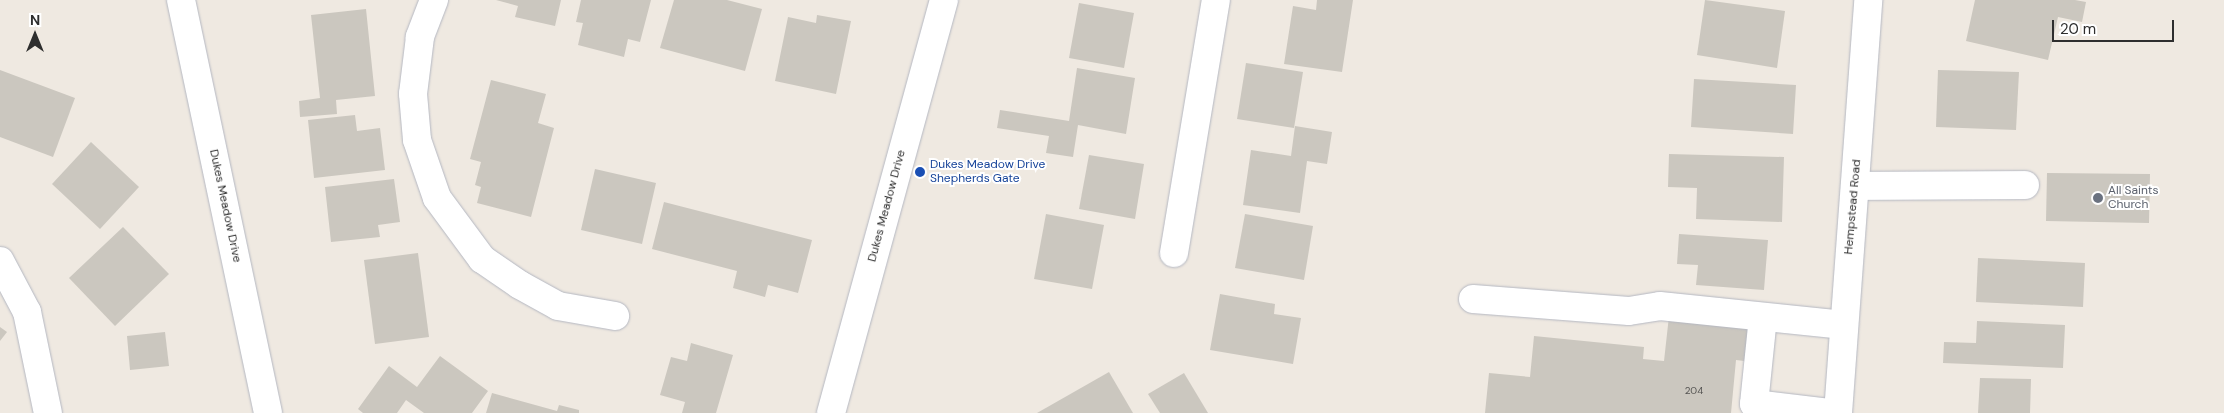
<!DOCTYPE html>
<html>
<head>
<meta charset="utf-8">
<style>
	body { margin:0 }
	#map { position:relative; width:2224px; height:413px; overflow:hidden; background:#efe9e1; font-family:"DM Sans",sans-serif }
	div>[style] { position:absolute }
	.building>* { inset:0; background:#cbc7bf }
	.roads { filter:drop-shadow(0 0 1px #b4b7c1) drop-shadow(0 0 1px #b4b7c1) }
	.minor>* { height:28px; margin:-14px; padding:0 14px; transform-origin:14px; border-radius:14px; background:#fff }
	.dots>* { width:14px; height:14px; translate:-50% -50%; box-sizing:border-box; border:2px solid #fff; border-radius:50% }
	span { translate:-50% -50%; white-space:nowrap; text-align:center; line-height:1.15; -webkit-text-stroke:4px #fff; paint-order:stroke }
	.number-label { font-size:10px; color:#555452 }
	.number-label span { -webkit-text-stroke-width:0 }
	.transit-label { font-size:12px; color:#164399 }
	.left { translate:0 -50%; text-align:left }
	.worship-label { font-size:12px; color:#5b616d }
	.street-label { font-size:12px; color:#2e2e2e }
	.north { position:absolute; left:10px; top:10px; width:50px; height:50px; -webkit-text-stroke:4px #fff; paint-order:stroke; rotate:0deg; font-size:14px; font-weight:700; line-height:20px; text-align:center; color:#2e2e2e }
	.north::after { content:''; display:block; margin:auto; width:18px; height:22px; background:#2e2e2e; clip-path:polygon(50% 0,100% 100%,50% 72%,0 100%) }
	.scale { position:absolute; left:2052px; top:20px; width:122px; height:22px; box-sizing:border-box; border:2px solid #2e2e2e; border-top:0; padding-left:6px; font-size:15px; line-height:18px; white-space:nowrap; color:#2e2e2e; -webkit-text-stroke:4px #fff; paint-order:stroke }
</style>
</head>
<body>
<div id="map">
	<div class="building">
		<div style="clip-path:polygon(496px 0,561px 0,555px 26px,515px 17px,518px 6px)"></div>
		<div style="clip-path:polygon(581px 0,651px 0,640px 42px,628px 39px,624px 57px,578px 45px,583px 23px,576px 22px)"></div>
		<div style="clip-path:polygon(674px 0,727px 0,762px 9px,745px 71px,660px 48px)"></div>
		<div style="clip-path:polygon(1317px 0,1353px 0,1342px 72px,1284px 64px,1293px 6px,1316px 10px)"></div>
		<div style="clip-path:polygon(1705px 0,1785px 11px,1777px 68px,1697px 55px)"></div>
		<div style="clip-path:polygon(1975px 0,2075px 0,2086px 2px,2082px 22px,2058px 17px,2048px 60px,1966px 41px)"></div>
		<div style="clip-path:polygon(1079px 3px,1134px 13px,1124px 68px,1069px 58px)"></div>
		<div style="clip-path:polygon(366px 9px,375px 96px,336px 100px,337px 114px,300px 117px,299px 101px,320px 98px,311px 15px)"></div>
		<div style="clip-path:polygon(817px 15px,851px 21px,836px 94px,775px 81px,788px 17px,816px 23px)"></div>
		<div style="clip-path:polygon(1246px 63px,1303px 72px,1294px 128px,1237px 119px)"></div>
		<div style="clip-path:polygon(1077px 68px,1135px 78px,1126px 134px,1078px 125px,1073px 157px,1046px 153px,1049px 136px,997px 128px,1000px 110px,1069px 121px)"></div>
		<div style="clip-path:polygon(0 70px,75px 98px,53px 157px,0 137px)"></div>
		<div style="clip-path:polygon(1938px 70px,2019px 72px,2016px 130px,1936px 127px)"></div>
		<div style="clip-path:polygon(1694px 79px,1796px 85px,1793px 134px,1691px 127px)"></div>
		<div style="clip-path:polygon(491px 80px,546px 94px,538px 123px,554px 128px,531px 217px,477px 203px,481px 187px,475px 185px,481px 162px,470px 159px)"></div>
		<div style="clip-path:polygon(355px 115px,357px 131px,380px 128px,385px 170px,314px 178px,308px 120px)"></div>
		<div style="clip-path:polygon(1295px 126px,1332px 132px,1327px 164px,1307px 161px,1300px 213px,1243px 205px,1251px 150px,1291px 156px)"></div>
		<div style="clip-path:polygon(91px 142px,139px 187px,100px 229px,52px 184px)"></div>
		<div style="clip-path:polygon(1669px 154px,1784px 157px,1782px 222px,1696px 219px,1697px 188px,1668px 187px)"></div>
		<div style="clip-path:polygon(1089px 155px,1144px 164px,1135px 219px,1079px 209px)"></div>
		<div style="clip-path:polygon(595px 169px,656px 183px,642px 244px,581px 230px)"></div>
		<div style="clip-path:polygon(2047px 173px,2150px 174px,2149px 223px,2046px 221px)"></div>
		<div style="clip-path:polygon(394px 179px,400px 222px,378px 225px,380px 237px,331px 242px,325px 187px)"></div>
		<div style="clip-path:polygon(664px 202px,812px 240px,798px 293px,768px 285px,765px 297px,733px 288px,737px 271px,652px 249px)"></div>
		<div style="clip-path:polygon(1046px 214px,1104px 225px,1092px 289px,1034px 279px)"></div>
		<div style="clip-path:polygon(1245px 214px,1313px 226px,1304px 280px,1235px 268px)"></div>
		<div style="clip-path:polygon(123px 227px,169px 274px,115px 326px,69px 278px)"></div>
		<div style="clip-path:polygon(1679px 234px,1768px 240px,1764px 290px,1696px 285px,1698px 265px,1677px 264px)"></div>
		<div style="clip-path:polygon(418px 253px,429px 337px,375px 344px,364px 260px)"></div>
		<div style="clip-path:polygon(1978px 258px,2085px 263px,2083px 307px,1976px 302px)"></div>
		<div style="clip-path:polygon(1220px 294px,1275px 304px,1274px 314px,1301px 318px,1293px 364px,1210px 350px)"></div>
		<div style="clip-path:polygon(1669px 316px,1757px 325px,1753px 362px,1736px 360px,1731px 413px,1485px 413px,1489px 373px,1530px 377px,1534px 336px,1644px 347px,1643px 359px,1664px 361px)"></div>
		<div style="clip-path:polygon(1977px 321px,2065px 325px,2063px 368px,1943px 363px,1944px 342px,1976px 343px)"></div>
		<div style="clip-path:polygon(0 327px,7px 332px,0 341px)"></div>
		<div style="clip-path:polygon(165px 332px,169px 366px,130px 370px,127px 336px)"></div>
		<div style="clip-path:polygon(691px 343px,733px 355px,716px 413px,682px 413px,685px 402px,660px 395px,671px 357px,687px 361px)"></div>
		<div style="clip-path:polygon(440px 356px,488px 391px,472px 413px,424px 413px,406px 400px,397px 413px,363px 413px,358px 409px,389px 366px,417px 387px)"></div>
		<div style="clip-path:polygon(1109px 372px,1133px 413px,1037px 413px)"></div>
		<div style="clip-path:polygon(1184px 373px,1208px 413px,1160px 413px,1148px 394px)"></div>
		<div style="clip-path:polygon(1980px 378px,2031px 379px,2030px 413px,1978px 413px)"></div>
		<div style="clip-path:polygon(492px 393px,557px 411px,559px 405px,579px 410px,579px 413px,486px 413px)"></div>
	</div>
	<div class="roads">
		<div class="minor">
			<div style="left:181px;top:0;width:422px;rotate:78.1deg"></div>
			<div style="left:434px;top:0;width:40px;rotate:111deg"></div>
			<div style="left:420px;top:37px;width:57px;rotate:97deg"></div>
			<div style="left:413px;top:94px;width:46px;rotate:85deg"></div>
			<div style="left:417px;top:140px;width:61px;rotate:71deg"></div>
			<div style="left:437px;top:198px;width:76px;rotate:53.6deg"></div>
			<div style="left:482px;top:259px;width:46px;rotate:34.4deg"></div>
			<div style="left:520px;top:285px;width:43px;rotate:28.9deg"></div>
			<div style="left:558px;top:306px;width:58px;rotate:10deg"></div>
			<div style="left:1855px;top:186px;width:170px;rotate:-0.3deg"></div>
			<div style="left:1174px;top:253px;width:256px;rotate:-80.6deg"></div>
			<div style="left:0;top:261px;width:58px;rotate:62.1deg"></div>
			<div style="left:27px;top:312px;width:103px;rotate:78.3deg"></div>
			<div style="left:1473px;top:299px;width:156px;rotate:4.4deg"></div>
			<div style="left:1629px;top:311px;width:31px;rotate:-9deg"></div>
			<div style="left:1660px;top:306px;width:185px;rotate:5.9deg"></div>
			<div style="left:1763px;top:317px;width:87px;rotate:95.9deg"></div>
			<div style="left:1754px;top:404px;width:78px;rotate:6.7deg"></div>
			<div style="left:831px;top:413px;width:428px;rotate:-74.7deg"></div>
			<div style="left:1838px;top:413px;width:414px;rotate:-85.8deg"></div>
		</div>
	</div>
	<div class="dots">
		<div style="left:920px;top:172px;background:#1a4fb4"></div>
		<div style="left:2098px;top:198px;background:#6b7280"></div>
	</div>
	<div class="number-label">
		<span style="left:1694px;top:391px">204</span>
	</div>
	<div class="transit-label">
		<span class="left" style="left:930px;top:172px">Dukes Meadow Drive<br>Shepherds Gate</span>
	</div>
	<div class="worship-label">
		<span class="left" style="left:2108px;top:198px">All Saints<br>Church</span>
	</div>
	<div class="street-label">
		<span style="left:225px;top:206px;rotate:78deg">Dukes Meadow Drive</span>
		<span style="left:887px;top:206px;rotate:-75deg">Dukes Meadow Drive</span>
		<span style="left:1853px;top:207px;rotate:-85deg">Hempstead Road</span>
	</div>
	<div class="north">N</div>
	<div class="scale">20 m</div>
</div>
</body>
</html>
